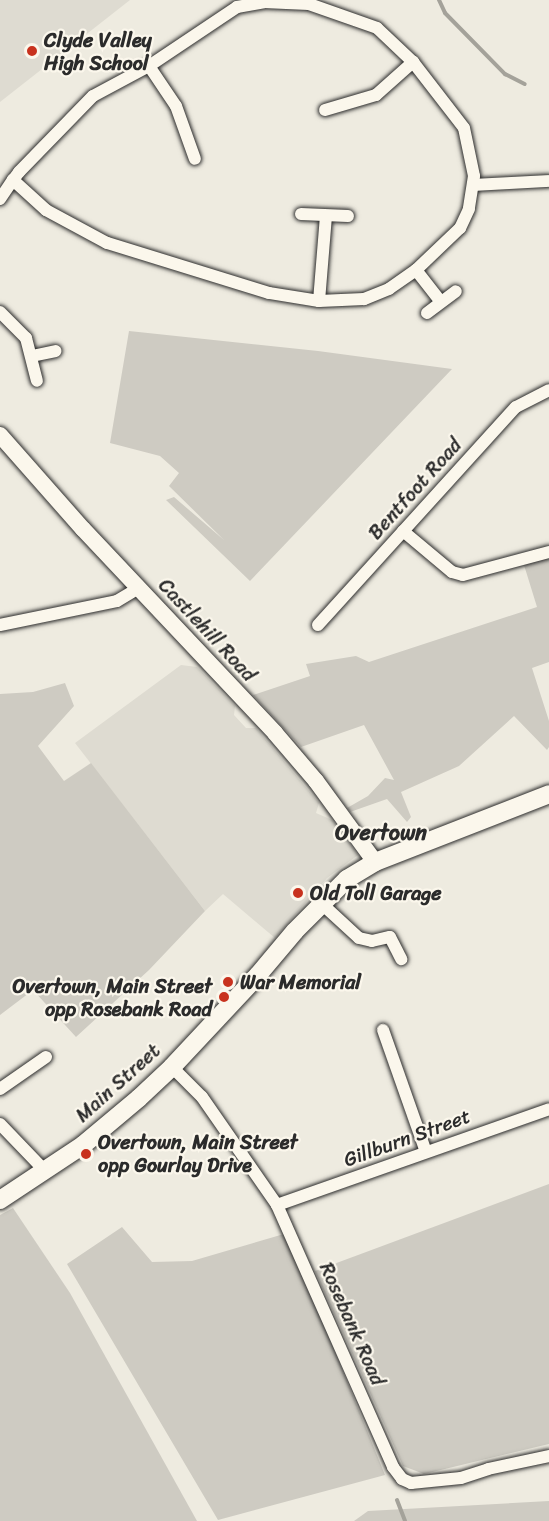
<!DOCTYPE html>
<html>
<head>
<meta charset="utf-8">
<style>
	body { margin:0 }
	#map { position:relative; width:549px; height:1521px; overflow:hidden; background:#eeebe0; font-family:Sriracha,sans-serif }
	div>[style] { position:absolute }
	.built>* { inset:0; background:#dedbd1 }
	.green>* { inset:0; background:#cecbc2 }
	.stream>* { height:4px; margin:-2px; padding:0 2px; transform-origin:2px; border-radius:2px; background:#a4a29a }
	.roads { filter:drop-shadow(0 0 2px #2b2b2b) drop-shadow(0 0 2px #2b2b2b) }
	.street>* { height:12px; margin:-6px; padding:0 6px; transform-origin:6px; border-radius:6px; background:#fbf7ec }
	.secondary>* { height:16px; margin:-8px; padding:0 8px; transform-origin:8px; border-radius:8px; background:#fbf7ec }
	.primary>* { height:18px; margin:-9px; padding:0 9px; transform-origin:9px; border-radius:9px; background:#fbf7ec }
	.dots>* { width:16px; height:16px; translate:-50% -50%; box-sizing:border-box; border:3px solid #fbf7ec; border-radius:50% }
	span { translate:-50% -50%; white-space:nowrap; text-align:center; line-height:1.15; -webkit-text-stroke:4.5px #fbf7ec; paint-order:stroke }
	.poi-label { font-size:20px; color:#2b2b2b; font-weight:700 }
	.left { translate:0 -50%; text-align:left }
	.right { translate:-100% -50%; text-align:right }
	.street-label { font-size:20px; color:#2b2b2b }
	.quarter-label { font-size:22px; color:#2b2b2b; font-weight:700 }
</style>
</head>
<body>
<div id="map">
	<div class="built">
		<div style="clip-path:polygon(0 0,130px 0,0 102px)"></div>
		<div style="clip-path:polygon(181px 665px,197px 667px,235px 706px,234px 715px,246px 728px,256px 728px,319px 803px,316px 813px,332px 820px,358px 855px,327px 878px,275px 938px,223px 894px,205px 911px,75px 743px)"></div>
	</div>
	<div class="green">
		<div style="clip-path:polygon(129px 331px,318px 351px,452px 369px,250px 581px,166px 500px,174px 497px,224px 540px,169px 486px,179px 473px,160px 456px,110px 443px)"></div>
		<div style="clip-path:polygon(549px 557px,549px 662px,532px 668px,549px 721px,549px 747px,547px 750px,514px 716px,459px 766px,401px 792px,411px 817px,407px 822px,387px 799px,350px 812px,347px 808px,368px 796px,385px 778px,394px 780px,364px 725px,301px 747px,253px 695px,310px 676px,306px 664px,356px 656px,369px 662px,537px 607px,524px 565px)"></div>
		<div style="clip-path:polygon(65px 683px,74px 706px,38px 746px,64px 781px,91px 763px,205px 911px,149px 970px,76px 1037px,33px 990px,0 1015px,0 694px,33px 692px)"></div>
		<div style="clip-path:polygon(549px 1184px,549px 1444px,424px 1474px,403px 1466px,315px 1271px)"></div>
		<div style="clip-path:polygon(13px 1208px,70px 1293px,197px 1521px,0 1521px,0 1215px)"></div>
		<div style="clip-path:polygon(122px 1227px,152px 1262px,192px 1261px,284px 1234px,304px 1275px,385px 1475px,218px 1520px,67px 1264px)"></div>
		<div style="clip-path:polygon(549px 1501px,549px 1521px,354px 1521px,368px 1511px)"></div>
	</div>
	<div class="stream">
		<div style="left:439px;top:0;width:14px;rotate:65deg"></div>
		<div style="left:445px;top:13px;width:86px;rotate:45.5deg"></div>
		<div style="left:505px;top:74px;width:22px;rotate:27deg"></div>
		<div style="left:397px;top:1500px;width:22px;rotate:69deg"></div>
	</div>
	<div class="roads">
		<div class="street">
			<div style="left:149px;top:66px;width:48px;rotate:56deg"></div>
			<div style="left:176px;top:106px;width:56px;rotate:70.3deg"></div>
			<div style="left:325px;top:110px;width:53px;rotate:-16.4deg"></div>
			<div style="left:376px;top:95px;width:50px;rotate:-41.7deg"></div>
			<div style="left:474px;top:185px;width:75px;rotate:-3.1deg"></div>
			<div style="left:0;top:199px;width:23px;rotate:-56deg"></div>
			<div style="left:13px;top:180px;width:10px;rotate:-53deg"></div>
			<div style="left:19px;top:172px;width:106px;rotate:-45.8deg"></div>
			<div style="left:93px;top:96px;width:64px;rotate:-28.2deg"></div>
			<div style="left:149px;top:66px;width:106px;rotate:-33.8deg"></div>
			<div style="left:237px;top:7px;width:27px;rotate:-10deg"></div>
			<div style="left:264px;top:2px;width:45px;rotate:2.5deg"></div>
			<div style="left:309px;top:4px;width:72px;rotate:19.4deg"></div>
			<div style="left:377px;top:28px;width:50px;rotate:43.4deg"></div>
			<div style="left:413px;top:62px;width:83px;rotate:52.3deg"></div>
			<div style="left:464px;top:128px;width:49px;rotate:78.2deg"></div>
			<div style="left:474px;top:176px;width:33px;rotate:99deg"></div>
			<div style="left:469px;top:209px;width:21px;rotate:115deg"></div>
			<div style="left:460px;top:228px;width:61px;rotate:136.3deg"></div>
			<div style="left:416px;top:270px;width:33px;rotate:145deg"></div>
			<div style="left:389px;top:289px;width:27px;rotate:158deg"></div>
			<div style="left:364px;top:299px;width:45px;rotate:177.5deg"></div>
			<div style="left:319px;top:301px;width:51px;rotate:-170.9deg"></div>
			<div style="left:269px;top:293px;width:170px;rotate:-162.8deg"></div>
			<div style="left:107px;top:243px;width:69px;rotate:-151.6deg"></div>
			<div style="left:46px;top:210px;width:45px;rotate:-137.7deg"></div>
			<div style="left:301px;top:214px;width:47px;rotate:2.4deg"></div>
			<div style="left:416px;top:270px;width:39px;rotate:52deg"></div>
			<div style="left:319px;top:301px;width:85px;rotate:-85.3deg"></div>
			<div style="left:0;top:312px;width:37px;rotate:45deg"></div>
			<div style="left:26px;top:338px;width:44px;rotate:75.7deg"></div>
			<div style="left:427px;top:313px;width:36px;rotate:-37deg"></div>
			<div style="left:32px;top:356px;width:24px;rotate:-12deg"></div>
			<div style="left:403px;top:531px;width:64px;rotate:39.9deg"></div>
			<div style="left:452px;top:572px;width:11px;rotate:15deg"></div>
			<div style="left:463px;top:575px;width:89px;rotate:-15deg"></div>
			<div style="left:0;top:625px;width:119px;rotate:-11.6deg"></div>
			<div style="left:117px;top:601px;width:26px;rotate:-31deg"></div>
			<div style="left:318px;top:625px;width:294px;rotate:-47.8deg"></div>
			<div style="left:516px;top:407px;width:37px;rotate:-27deg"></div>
			<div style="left:322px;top:904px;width:50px;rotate:42.6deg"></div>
			<div style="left:359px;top:938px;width:13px;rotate:13deg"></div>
			<div style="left:372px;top:941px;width:18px;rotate:-13deg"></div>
			<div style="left:390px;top:937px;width:25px;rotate:63deg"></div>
			<div style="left:383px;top:1030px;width:129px;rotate:70.6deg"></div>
			<div style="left:172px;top:1067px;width:42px;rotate:45deg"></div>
			<div style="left:202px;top:1097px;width:131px;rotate:55.2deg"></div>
			<div style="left:277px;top:1205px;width:287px;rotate:66.1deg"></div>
			<div style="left:393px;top:1467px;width:15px;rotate:53deg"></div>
			<div style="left:402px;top:1479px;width:10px;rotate:24deg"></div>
			<div style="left:411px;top:1483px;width:50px;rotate:-5.7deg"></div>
			<div style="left:461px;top:1478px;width:28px;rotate:-18deg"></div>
			<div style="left:488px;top:1469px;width:62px;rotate:-12deg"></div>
			<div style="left:0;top:1089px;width:56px;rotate:-34.8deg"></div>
			<div style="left:0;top:1124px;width:65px;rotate:46.2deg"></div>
			<div style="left:277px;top:1205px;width:288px;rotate:-19.4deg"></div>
		</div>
		<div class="secondary">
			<div style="left:0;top:435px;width:125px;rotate:48.6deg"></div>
			<div style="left:83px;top:529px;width:280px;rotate:46.7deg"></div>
			<div style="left:275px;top:733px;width:63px;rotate:49.5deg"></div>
			<div style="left:316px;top:781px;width:100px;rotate:53.9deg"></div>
		</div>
		<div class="primary">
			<div style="left:0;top:1200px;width:100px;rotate:-33.5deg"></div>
			<div style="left:83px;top:1145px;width:73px;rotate:-40deg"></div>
			<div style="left:139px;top:1098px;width:45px;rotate:-43.2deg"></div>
			<div style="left:172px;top:1067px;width:126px;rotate:-46.9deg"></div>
			<div style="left:258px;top:975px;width:57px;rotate:-49.9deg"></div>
			<div style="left:295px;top:931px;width:74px;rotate:-45deg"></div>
			<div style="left:347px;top:879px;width:33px;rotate:-31deg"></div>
			<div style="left:375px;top:862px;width:187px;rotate:-21.3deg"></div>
		</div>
	</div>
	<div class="dots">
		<div style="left:32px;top:51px;background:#c8321e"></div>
		<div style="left:298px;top:893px;background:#c8321e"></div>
		<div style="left:228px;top:982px;background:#c8321e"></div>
		<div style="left:224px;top:997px;background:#c8321e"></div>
		<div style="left:86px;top:1154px;background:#c8321e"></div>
	</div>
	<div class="poi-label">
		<span class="left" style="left:44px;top:52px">Clyde Valley<br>High School</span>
		<span class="left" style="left:310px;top:893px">Old Toll Garage</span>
		<span class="left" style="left:240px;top:982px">War Memorial</span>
		<span class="right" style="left:212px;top:998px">Overtown, Main Street<br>opp Rosebank Road</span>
		<span class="left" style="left:98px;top:1154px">Overtown, Main Street<br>opp Gourlay Drive</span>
	</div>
	<div class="street-label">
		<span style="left:415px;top:489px;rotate:-48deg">Bentfoot Road</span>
		<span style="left:207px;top:630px;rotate:47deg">Castlehill Road</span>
		<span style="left:118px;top:1083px;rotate:-42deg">Main Street</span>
		<span style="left:407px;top:1138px;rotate:-20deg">Gillburn Street</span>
		<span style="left:352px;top:1324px;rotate:66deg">Rosebank Road</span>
	</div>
	<div class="quarter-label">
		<span style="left:381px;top:833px">Overtown</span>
	</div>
</div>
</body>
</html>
